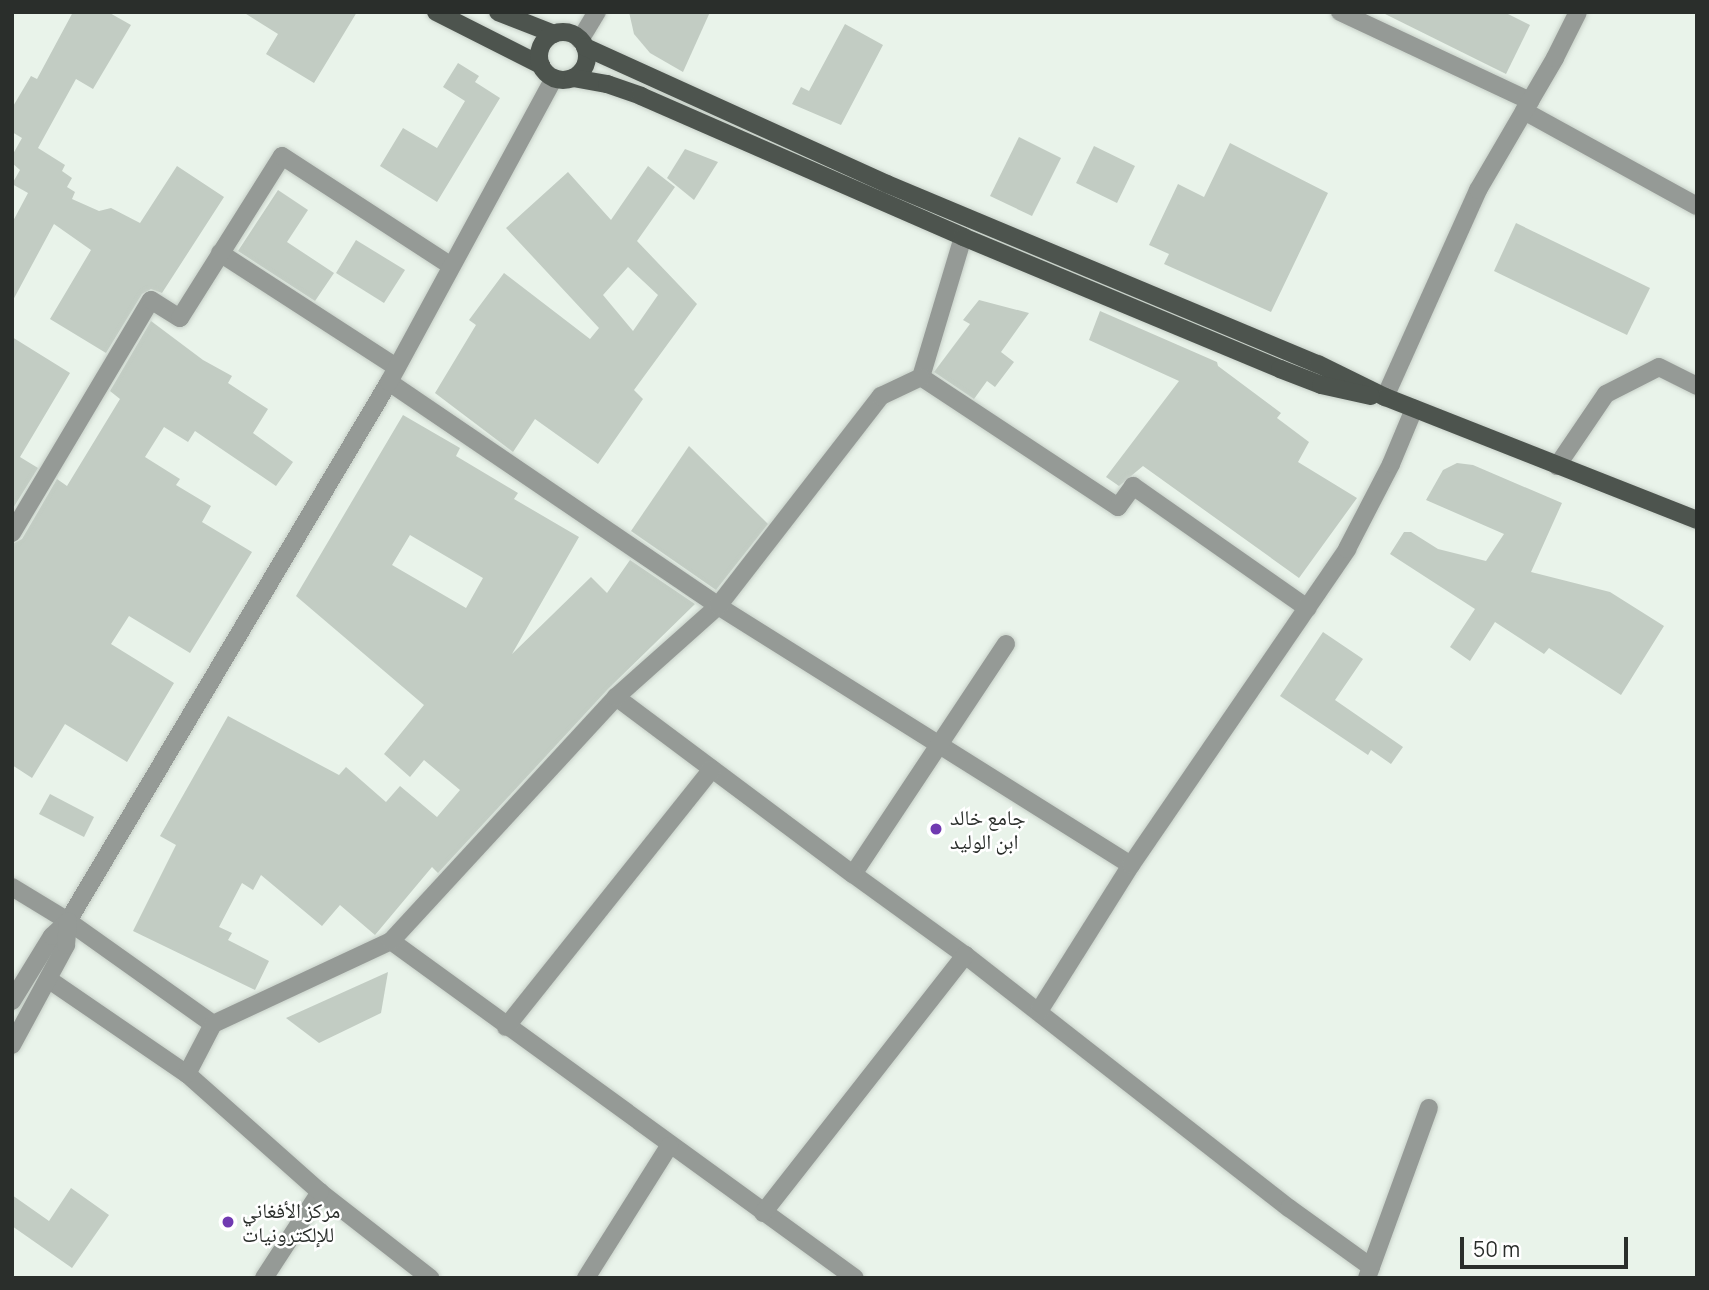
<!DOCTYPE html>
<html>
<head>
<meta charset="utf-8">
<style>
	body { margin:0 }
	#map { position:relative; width:1709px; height:1290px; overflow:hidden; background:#e9f3ea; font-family:Manrope,"Noto Naskh Arabic",sans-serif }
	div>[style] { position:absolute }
	.building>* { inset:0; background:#c2ccc3 }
	.roads { filter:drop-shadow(0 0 2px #c7d0c8) drop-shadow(0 0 2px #c7d0c8) }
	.minor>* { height:18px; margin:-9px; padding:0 9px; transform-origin:9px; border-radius:9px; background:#959a96 }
	.tertiary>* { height:18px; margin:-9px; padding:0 9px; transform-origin:9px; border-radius:9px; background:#959a96 }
	.primary>* { height:18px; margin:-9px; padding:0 9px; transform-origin:9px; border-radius:9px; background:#4d544e }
	.primary>.ring { margin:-9px; padding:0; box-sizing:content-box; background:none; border:18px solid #4d544e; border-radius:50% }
	.dots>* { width:19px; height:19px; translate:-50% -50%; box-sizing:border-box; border:4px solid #fff; border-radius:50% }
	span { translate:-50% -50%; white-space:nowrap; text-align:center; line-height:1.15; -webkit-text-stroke:5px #fff; paint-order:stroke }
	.poi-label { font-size:21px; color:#2a2e2b }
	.left { translate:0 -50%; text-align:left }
	.frame { position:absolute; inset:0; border:14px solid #2a2e2b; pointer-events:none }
	.scale { position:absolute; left:1460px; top:1237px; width:168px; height:32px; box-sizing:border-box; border:4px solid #2a2e2b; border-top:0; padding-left:9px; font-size:21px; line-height:24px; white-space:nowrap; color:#2a2e2b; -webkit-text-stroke:5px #fff; paint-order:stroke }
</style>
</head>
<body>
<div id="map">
	<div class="building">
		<div style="clip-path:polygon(73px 12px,108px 12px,131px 25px,93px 89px,76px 79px,38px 148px,65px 165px,62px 171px,72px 178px,67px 187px,75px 192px,72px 199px,99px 211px,111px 208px,140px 223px,177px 166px,224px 197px,162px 293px,151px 289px,142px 294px,106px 353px,50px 319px,91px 250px,54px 224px,12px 302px,12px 223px,28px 193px,12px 184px,20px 170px,12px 163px,13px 154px,22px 138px,12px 132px,12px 108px,31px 76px,37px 79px)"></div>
		<div style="clip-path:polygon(243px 12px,357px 12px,314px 83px,266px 54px,278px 34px)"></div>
		<div style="clip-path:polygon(629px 12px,710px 12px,683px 72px,650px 53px,634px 34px)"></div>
		<div style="clip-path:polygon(1381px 12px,1504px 12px,1530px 25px,1506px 74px)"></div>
		<div style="clip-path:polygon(845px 24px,883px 45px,841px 125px,792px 104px,801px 87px,809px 91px)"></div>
		<div style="clip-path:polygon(458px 63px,479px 76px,475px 82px,500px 98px,437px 202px,380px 166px,403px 128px,437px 148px,465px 101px,443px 87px)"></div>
		<div style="clip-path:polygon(1019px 137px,1061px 158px,1032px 216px,990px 196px)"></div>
		<div style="clip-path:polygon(1230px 143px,1328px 193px,1271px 312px,1164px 264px,1169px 254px,1149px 245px,1178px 184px,1204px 197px)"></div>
		<div style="clip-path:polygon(1094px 146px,1135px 166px,1117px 203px,1076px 183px)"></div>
		<div style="clip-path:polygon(685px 149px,718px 162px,694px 200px,667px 178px)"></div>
		<div style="clip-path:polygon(evenodd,648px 166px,675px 187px,637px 241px,697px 304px,634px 390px,643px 399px,598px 464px,535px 419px,513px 452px,435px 393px,476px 325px,469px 320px,504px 273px,590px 339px,599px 328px,506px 228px,568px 172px,611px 220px,648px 166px,628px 267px,658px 295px,633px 331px,603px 295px,628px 267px)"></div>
		<div style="clip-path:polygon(278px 190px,308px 210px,287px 242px,334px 273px,315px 301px,238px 251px)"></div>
		<div style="clip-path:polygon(1516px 223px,1650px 288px,1627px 335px,1494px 271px)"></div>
		<div style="clip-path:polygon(356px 240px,405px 270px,384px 303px,336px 273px)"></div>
		<div style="clip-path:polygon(979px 300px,1029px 313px,1001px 352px,1014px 362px,995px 387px,987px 381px,974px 399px,934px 372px,970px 324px,963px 320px)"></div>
		<div style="clip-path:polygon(1100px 311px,1217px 362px,1218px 366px,1281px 413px,1277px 418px,1309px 442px,1298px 462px,1357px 498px,1299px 578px,1143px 466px,1119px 486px,1106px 477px,1179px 381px,1089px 340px)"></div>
		<div style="clip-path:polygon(151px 321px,203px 360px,232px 376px,228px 383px,268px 409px,253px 433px,293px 462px,276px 486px,195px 431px,188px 442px,164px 427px,145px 457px,180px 479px,176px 485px,211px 506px,202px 522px,252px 552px,190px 653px,129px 616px,111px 644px,174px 683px,127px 762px,65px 724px,32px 778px,12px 765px,12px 544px,22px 539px,57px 479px,67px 486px,120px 399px,110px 391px)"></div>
		<div style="clip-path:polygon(12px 337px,70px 373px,20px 457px,38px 468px,12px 510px)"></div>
		<div style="clip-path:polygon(evenodd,403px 415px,460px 448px,456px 456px,518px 493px,514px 499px,579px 537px,512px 654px,591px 577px,607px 593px,630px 560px,695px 604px,608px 689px,438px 873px,432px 867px,375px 935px,340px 905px,322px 926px,261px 875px,253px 890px,242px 883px,219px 927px,232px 933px,228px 940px,269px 961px,255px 990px,133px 931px,176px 845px,160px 836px,228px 716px,339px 775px,346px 767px,386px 802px,400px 786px,437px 817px,460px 790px,424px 760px,410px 777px,384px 754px,424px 705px,296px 596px,403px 415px,410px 535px,483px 578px,466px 608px,392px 565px,410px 535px)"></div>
		<div style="clip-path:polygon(689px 446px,768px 524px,716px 590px,631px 531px)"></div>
		<div style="clip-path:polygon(1457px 463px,1473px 465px,1562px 503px,1531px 572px,1610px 592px,1664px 626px,1621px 695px,1549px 648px,1544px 654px,1495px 622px,1470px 661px,1450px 647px,1475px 609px,1390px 554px,1404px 532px,1411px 532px,1438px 549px,1486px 561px,1504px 534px,1426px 500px,1443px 470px)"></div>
		<div style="clip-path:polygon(1323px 632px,1363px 659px,1335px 700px,1403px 747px,1391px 764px,1371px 750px,1368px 755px,1280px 696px)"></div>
		<div style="clip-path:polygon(50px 794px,94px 817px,84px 837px,39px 814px)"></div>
		<div style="clip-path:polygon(388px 972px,381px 1013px,319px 1043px,286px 1018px)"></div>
		<div style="clip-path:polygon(71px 1188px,109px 1215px,72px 1268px,12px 1226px,12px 1195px,49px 1221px)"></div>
	</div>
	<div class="roads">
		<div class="minor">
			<div style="left:1340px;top:12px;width:210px;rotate:25.1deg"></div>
			<div style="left:580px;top:40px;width:33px;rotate:-59deg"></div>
			<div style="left:1524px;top:111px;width:197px;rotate:28.8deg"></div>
			<div style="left:963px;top:237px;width:146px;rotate:106.7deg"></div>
			<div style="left:921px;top:377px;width:236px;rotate:33.4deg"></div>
			<div style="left:1118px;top:507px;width:26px;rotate:-54deg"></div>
			<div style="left:1133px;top:486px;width:213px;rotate:35deg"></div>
			<div style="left:220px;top:253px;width:210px;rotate:32.9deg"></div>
			<div style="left:389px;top:382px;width:398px;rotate:34.2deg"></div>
			<div style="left:718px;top:606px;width:487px;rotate:32.1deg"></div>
			<div style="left:1385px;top:397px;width:227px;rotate:-65.8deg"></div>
			<div style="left:1478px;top:190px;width:153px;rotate:-59.7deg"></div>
			<div style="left:1555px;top:58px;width:51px;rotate:-63.4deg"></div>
			<div style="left:1557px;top:466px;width:87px;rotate:-55.8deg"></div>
			<div style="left:1606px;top:394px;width:59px;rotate:-27deg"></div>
			<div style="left:1659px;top:367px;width:42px;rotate:26.6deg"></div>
			<div style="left:12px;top:533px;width:271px;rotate:-59.2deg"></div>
			<div style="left:151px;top:300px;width:34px;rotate:32deg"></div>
			<div style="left:180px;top:318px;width:191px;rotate:-57.8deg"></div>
			<div style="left:282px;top:156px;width:200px;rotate:33deg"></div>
			<div style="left:1006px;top:644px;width:276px;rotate:123.6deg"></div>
			<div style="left:853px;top:874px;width:138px;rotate:35.9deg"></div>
			<div style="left:965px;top:955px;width:411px;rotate:38deg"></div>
			<div style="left:1289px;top:1208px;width:101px;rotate:35.7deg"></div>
			<div style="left:616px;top:697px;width:296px;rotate:36.8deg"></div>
			<div style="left:12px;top:887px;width:66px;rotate:31.3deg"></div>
			<div style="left:68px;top:921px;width:178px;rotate:35.4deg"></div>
			<div style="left:391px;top:941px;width:573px;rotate:35.99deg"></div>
			<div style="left:48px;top:979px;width:168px;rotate:34.4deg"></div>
			<div style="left:1039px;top:1011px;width:173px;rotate:-57.8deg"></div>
			<div style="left:1131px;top:865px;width:383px;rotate:-55.6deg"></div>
			<div style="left:1347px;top:549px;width:96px;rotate:-62.6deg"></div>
			<div style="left:1391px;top:464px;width:60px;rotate:-67.3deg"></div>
			<div style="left:506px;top:1027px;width:330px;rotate:-51.4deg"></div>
			<div style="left:320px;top:1192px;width:140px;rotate:38deg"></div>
			<div style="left:763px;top:1213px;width:328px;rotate:-51.9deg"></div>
			<div style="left:264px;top:1278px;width:103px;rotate:-56.9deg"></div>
			<div style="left:320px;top:1192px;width:178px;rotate:-138.4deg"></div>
			<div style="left:187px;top:1074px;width:56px;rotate:-62.5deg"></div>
			<div style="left:213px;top:1024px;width:196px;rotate:-25deg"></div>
			<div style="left:391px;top:941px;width:332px;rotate:-47.3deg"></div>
			<div style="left:616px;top:697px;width:137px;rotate:-41.7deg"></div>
			<div style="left:718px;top:606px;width:266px;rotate:-52.2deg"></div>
			<div style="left:881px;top:396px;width:44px;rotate:-25.4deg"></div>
			<div style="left:586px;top:1278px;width:156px;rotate:-57.8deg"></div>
			<div style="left:1367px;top:1278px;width:181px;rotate:-70deg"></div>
		</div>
		<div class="tertiary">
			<div style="left:12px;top:1001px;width:76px;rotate:-58.4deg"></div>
			<div style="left:52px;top:936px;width:22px;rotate:-43deg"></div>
			<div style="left:68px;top:921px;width:627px;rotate:-59.22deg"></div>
			<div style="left:389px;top:382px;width:346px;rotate:-61.5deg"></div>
			<div style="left:12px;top:1045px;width:114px;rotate:-61.6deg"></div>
			<div style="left:66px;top:945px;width:24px;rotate:-85deg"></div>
		</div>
		<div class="primary">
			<div style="left:436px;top:12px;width:118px;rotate:26.8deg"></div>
			<div style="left:498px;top:12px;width:60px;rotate:21.4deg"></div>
			<div class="ring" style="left:539px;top:32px;width:30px;height:30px"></div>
			<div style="left:585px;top:47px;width:332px;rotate:24.4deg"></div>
			<div style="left:887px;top:184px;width:467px;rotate:22.7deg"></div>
			<div style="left:1318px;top:364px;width:75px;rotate:26.2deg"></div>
			<div style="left:1385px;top:397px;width:335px;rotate:21.5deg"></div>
			<div style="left:573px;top:78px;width:35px;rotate:10deg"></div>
			<div style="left:607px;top:84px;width:36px;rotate:19deg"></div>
			<div style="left:641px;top:96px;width:352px;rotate:23.6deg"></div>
			<div style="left:963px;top:237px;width:343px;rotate:22.6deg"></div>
			<div style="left:1280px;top:369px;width:44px;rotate:21.3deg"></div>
			<div style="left:1321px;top:385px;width:51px;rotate:12.4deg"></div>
		</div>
	</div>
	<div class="dots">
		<div style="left:936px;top:829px;background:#703ab1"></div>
		<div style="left:228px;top:1222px;background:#703ab1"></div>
	</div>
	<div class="poi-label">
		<span class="left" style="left:950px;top:829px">جامع خالد<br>ابن الوليد</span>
		<span class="left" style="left:242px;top:1222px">مركز الأفغاني<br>للإلكترونيات</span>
	</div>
	<div class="frame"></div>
	<div class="scale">50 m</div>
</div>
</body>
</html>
